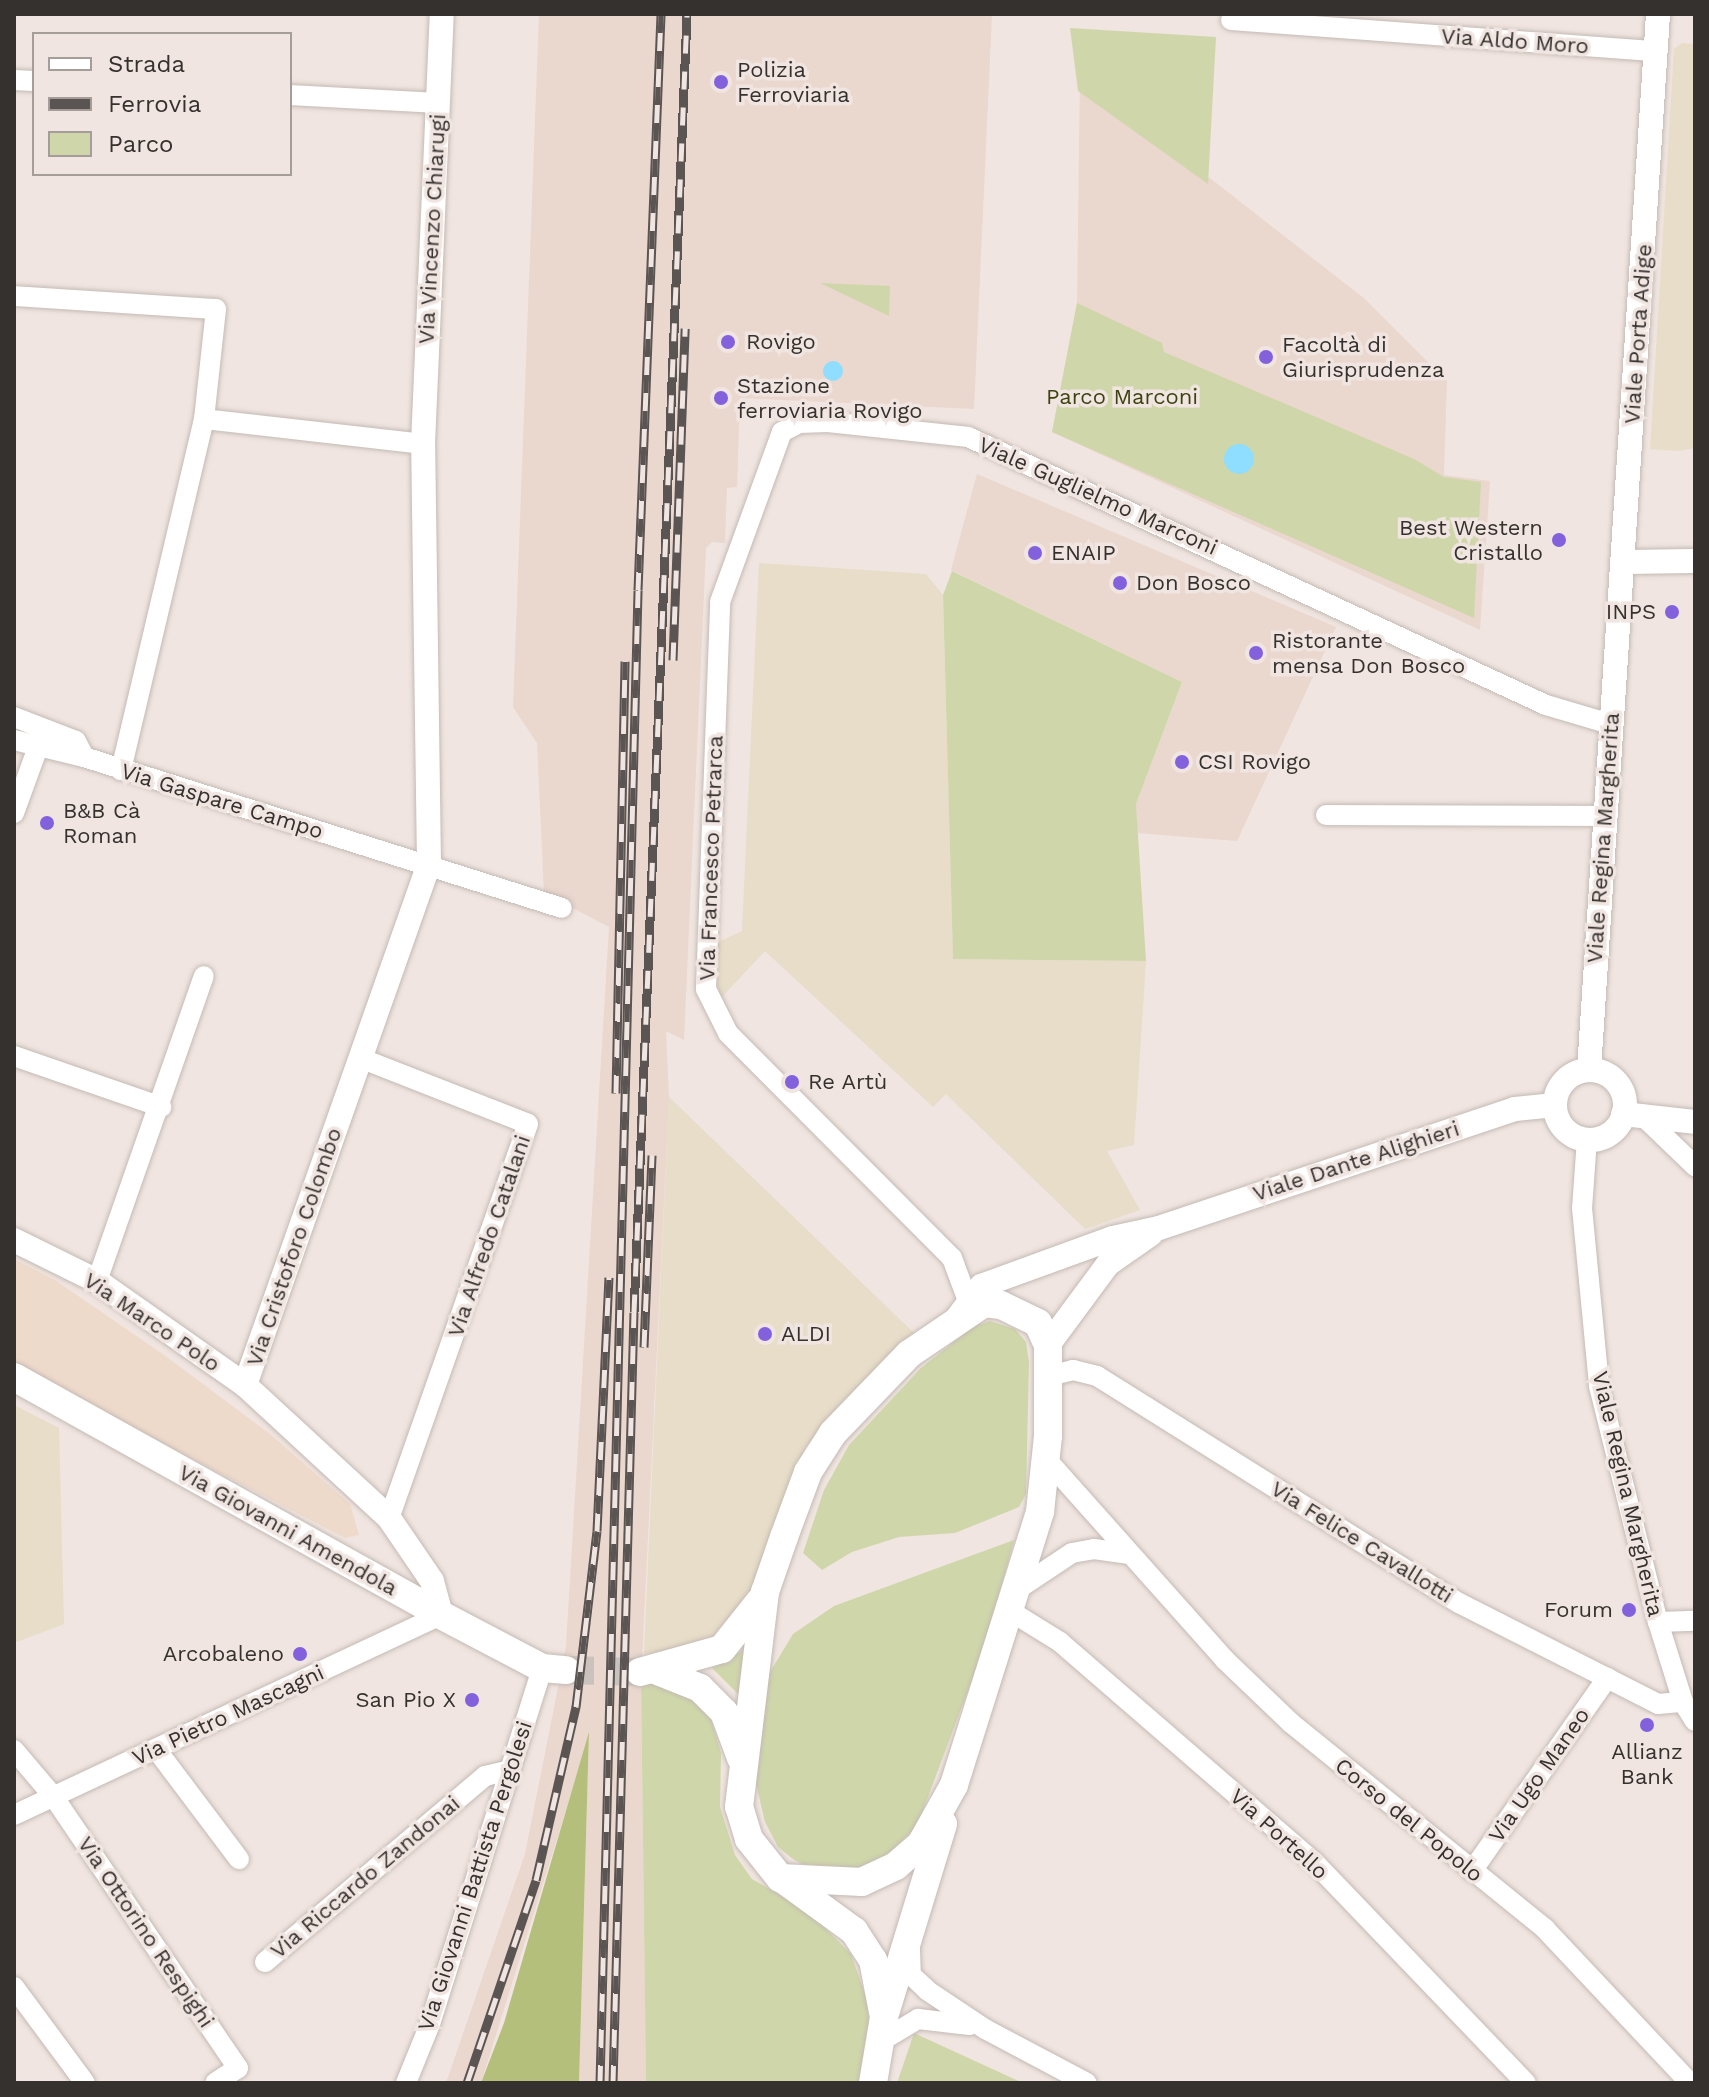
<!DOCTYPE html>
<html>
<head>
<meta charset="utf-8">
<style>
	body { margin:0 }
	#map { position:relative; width:1709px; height:2097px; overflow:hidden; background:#f0e5e0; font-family:"Work Sans",sans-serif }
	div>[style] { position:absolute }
	.commercial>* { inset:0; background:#eedacb }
	.industrial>* { inset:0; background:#e7ddc8 }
	.built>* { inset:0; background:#ead7ce }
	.green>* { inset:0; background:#cfd7aa }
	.forest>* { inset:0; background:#b5bf7c }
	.water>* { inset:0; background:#8fddff }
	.round { border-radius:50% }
	.secondary-tunnel>* { height:28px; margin-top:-14px; transform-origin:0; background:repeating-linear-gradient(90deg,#cbc1bd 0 28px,transparent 0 42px) }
	.roads { filter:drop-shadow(0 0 2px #c4bab4) drop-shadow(0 0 2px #c4bab4) }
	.minor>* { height:20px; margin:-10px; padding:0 10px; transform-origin:10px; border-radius:10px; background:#fff }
	.tertiary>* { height:24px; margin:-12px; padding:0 12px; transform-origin:12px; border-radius:12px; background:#fff }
	.tertiary>.ring { margin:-12px; padding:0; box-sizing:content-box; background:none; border:24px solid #fff; border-radius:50% }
	.secondary>* { height:28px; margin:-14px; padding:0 14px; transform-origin:14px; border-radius:14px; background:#fff }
	.rail>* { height:9px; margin-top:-4.5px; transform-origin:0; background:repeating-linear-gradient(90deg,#f0e5e0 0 18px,#5a5452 0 36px); box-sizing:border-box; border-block:2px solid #5a5452 }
	.dots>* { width:22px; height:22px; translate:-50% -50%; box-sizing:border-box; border:4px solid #f0e5e0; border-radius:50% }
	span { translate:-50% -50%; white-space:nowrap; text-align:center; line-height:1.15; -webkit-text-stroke:7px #f0e5e0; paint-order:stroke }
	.street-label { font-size:22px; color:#35312f }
	.poi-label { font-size:22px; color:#35312f }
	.left { translate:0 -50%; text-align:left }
	.right { translate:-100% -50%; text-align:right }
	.park-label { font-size:22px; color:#3d430f }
	.frame { position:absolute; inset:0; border:16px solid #35312f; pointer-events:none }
	.legend { position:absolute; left:32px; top:32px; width:260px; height:144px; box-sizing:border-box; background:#f0e5e0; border:2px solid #a59d99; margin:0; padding:10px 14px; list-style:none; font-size:24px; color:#35312f }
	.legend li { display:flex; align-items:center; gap:16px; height:40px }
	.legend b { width:40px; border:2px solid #a59d99 }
</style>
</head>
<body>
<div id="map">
	<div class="commercial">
		<div style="clip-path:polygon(14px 1259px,55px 1280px,164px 1355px,270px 1434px,350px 1504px,359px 1535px,345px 1538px,14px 1366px)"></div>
	</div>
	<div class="industrial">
		<div style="clip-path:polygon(1682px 43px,1695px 44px,1695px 448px,1678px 451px,1650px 449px,1674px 49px)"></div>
		<div style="clip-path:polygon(759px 563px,926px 574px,943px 595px,953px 959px,1146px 961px,1134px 1145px,1107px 1151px,1140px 1210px,1085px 1229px,946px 1094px,933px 1107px,765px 951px,718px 1001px,716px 943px,742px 931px)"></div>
		<div style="clip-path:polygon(669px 1097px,915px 1334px,805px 1447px,762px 1567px,732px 1630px,690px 1651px,644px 1653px)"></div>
		<div style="clip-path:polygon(14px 1405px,59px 1428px,64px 1624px,14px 1643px)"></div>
	</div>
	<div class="built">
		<div style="clip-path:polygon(539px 14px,992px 14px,974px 409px,740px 398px,737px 487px,727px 488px,725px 543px,712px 542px,706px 548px,684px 1040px,666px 1031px,669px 1097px,641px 1682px,646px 2083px,579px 2083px,589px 1736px,481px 2083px,446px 2083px,525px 1854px,566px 1647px,609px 927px,544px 893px,537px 743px,513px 707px)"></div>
		<div style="clip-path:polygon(1080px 77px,1365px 299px,1447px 381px,1444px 475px,1490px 481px,1480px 630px,1052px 432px,1077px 303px)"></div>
		<div style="clip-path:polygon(977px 474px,1336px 627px,1237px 841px,1137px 833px,1136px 804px,1182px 682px,951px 570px)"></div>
	</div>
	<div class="green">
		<div style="clip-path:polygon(1070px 28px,1216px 37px,1208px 184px,1078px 91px)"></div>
		<div style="clip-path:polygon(820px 283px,890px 286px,889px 316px)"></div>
		<div style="clip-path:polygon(1077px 303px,1162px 343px,1164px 352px,1414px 459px,1444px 477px,1481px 482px,1474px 618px,1052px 432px)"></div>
		<div style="clip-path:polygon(952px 571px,1182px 682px,1136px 804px,1146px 961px,953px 959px,943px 595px)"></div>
		<div style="clip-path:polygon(990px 1321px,1015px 1329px,1026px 1342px,1029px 1362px,1026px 1494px,1019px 1507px,955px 1533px,899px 1537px,852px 1552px,822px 1570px,803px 1553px,824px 1490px,849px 1445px,921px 1368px,974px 1326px)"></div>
		<div style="clip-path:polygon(1014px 1540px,987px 1640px,917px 1826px,881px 1861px,852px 1870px,807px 1867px,793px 1859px,778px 1847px,765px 1822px,754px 1775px,767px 1677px,793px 1634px,834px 1606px)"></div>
		<div style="clip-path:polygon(747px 1648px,740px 1696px,712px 1668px)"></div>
		<div style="clip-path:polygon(641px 1682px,666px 1683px,708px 1708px,721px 1753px,720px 1807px,735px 1855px,752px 1879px,808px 1911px,851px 1954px,868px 2003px,869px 2032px,858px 2083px,646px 2083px)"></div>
		<div style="clip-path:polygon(914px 2033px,1023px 2083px,897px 2083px)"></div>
	</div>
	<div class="forest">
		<div style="clip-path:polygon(589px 1732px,579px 2083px,481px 2083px,504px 2023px)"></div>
	</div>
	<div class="water">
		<div class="round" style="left:823px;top:361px;width:20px;height:20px"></div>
		<div class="round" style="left:1224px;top:444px;width:30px;height:30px"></div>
	</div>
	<div class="secondary-tunnel">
		<div style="left:566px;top:1670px;width:74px;rotate:1.5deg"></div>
	</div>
	<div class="roads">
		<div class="minor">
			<div style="left:1231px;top:20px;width:426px;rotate:4.2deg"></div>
			<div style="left:14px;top:80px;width:20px;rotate:3deg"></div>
			<div style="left:290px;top:95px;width:148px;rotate:3.1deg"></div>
			<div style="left:14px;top:296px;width:202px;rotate:3.7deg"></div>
			<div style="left:216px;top:309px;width:111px;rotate:96.2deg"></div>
			<div style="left:204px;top:419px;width:361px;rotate:103.3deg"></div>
			<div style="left:204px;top:419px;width:220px;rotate:6.5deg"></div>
			<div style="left:14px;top:717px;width:66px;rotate:21.2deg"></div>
			<div style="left:76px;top:741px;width:18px;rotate:63deg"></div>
			<div style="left:14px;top:740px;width:72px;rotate:13.7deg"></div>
			<div style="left:84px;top:757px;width:501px;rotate:17.53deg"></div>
			<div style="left:14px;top:813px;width:70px;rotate:-70deg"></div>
			<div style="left:1326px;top:815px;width:278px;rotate:0.2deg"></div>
			<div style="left:14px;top:1056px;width:156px;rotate:19.1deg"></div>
			<div style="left:360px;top:1058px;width:180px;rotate:21.4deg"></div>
			<div style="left:528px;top:1124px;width:418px;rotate:109.4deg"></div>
			<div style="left:1644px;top:1117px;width:71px;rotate:43.9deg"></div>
			<div style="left:1587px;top:1139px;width:69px;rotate:94.1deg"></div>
			<div style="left:1582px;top:1208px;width:179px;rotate:84.5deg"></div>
			<div style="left:1599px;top:1386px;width:243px;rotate:76deg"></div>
			<div style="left:1658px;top:1622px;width:84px;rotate:72.6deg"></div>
			<div style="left:1683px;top:1702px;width:22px;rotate:58deg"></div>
			<div style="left:97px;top:1281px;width:323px;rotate:-70.7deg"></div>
			<div style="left:968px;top:1301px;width:46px;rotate:-110.4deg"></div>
			<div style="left:952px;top:1258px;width:317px;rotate:-134.9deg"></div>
			<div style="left:728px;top:1033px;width:49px;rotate:-116.6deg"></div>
			<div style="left:706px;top:989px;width:387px;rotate:-87.9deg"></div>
			<div style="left:720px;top:602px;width:181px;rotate:-70deg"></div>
			<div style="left:782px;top:432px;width:19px;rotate:-28deg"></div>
			<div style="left:799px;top:423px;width:29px;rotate:-2deg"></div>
			<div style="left:828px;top:422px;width:141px;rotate:6.1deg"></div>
			<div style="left:968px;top:437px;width:637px;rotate:24.88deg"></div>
			<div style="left:1546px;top:705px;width:67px;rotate:16.5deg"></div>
			<div style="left:1049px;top:1376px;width:25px;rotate:-14deg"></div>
			<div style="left:1073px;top:1370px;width:25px;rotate:14deg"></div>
			<div style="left:1097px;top:1376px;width:427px;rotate:32.1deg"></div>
			<div style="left:1459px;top:1603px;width:223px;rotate:26.9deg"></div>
			<div style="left:1658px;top:1704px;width:25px;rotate:-5deg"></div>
			<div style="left:1047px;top:1460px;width:268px;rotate:48.3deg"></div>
			<div style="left:1225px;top:1660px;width:91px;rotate:43.7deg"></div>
			<div style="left:1291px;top:1723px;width:327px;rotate:39deg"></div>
			<div style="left:1545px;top:1929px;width:212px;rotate:46.7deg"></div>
			<div style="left:1018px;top:1589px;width:65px;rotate:-33.7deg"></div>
			<div style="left:1072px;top:1553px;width:22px;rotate:-10deg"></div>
			<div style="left:1094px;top:1549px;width:36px;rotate:8deg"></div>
			<div style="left:1010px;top:1611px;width:59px;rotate:31.8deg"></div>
			<div style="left:1060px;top:1642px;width:336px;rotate:40.9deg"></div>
			<div style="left:1314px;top:1862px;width:306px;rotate:46.2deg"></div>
			<div style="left:1658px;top:1622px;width:37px;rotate:-2deg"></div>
			<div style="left:156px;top:1749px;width:138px;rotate:53deg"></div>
			<div style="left:14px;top:1750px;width:60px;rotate:49.7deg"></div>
			<div style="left:53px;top:1796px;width:329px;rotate:55.8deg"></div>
			<div style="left:238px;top:2068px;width:27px;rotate:147deg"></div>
			<div style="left:14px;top:1815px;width:472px;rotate:-25.1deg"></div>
			<div style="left:1472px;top:1871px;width:236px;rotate:-55deg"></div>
			<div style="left:910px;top:1950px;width:25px;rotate:88deg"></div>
			<div style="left:911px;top:1975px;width:23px;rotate:43deg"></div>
			<div style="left:928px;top:1991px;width:69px;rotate:33.7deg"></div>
			<div style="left:985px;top:2029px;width:115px;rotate:27.9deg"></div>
			<div style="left:265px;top:1962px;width:288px;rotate:-40.2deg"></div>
			<div style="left:485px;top:1776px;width:23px;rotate:-13deg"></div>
			<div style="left:14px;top:1987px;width:119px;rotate:53.5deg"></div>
			<div style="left:878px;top:2043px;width:47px;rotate:-31deg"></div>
			<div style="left:918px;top:2019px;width:52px;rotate:6.6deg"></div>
			<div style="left:406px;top:2083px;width:64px;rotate:-67.9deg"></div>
			<div style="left:430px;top:2024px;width:373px;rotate:-72.5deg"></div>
		</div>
		<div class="tertiary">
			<div style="left:1623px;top:562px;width:72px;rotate:-0.8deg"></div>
			<div style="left:1589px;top:1070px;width:1058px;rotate:-86.26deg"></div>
			<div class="ring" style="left:1555px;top:1070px;width:46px;height:46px"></div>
			<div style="left:1623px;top:1114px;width:72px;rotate:6.3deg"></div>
			<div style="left:14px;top:1240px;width:93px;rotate:26.3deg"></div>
			<div style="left:97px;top:1281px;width:181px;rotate:35.1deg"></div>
			<div style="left:245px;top:1385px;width:196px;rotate:42.7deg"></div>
			<div style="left:389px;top:1518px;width:76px;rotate:55.7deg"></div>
			<div style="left:432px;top:1581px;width:35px;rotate:75deg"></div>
			<div style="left:958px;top:1317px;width:39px;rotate:-53deg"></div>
			<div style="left:981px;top:1286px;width:140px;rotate:-20deg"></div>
			<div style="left:1113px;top:1238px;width:47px;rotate:-12.3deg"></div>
			<div style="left:1159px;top:1228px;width:375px;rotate:-18.5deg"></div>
			<div style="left:1515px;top:1109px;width:40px;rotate:-5.7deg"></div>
			<div style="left:1048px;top:1345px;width:101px;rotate:-53.5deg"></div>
			<div style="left:1108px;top:1264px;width:52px;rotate:-34.9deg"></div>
			<div style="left:245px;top:1385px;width:553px;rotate:-70.55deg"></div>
			<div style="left:429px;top:864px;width:420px;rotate:-90.8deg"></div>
			<div style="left:423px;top:444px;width:430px;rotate:-87.5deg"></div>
		</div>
		<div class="secondary">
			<div style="left:984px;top:1303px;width:17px;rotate:7deg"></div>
			<div style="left:1001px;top:1305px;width:41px;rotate:25.9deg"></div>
			<div style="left:1038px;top:1323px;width:24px;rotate:66deg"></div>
			<div style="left:1048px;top:1345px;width:91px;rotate:90deg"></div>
			<div style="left:1048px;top:1436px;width:76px;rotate:96deg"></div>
			<div style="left:1040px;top:1512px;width:286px;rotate:107.5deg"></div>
			<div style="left:954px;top:1785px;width:68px;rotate:119.2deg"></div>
			<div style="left:921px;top:1844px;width:33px;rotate:139deg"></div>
			<div style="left:896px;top:1866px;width:38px;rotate:155deg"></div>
			<div style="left:862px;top:1882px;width:82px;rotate:-177.2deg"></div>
			<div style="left:780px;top:1878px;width:50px;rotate:-128.5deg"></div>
			<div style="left:749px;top:1839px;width:34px;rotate:-107deg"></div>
			<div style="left:739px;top:1807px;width:217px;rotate:-83.1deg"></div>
			<div style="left:765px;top:1592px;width:58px;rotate:-70.9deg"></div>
			<div style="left:784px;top:1537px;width:69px;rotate:-69.7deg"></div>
			<div style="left:808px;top:1472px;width:46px;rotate:-57.3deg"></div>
			<div style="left:833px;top:1433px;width:110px;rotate:-46.1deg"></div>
			<div style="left:909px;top:1354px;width:91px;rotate:-34.2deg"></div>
			<div style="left:14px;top:1377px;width:489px;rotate:29.1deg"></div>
			<div style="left:441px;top:1615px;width:114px;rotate:27.7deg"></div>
			<div style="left:542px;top:1668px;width:24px;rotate:5deg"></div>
			<div style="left:655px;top:1670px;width:48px;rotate:21.8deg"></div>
			<div style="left:700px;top:1688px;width:34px;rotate:45deg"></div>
			<div style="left:724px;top:1712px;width:49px;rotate:69.7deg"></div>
			<div style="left:640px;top:1672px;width:85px;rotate:-15.7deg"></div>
			<div style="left:722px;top:1649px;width:61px;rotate:-51.6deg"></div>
			<div style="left:784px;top:1880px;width:87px;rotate:36.1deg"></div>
			<div style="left:854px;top:1931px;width:35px;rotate:57deg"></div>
			<div style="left:873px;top:1960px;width:53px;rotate:79.1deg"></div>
			<div style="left:873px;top:2083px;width:67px;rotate:-80.5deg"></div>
			<div style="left:884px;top:2017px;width:202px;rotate:-73deg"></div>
		</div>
	</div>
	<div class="rail">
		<div style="left:673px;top:660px;width:332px;rotate:-87.9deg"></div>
		<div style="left:616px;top:1093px;width:432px;rotate:-88.8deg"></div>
		<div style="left:644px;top:1347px;width:192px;rotate:-87.6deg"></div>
		<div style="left:467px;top:2083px;width:214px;rotate:-71.2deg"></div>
		<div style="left:536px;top:1880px;width:178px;rotate:-77deg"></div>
		<div style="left:576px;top:1707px;width:177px;rotate:-83.2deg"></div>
		<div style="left:597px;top:1531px;width:254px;rotate:-87.3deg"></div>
		<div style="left:600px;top:2083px;width:1493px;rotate:-88.54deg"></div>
		<div style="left:638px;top:590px;width:576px;rotate:-87.71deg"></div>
		<div style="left:613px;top:2083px;width:771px;rotate:-88.44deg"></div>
		<div style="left:634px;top:1312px;width:1299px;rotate:-87.66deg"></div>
	</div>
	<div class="dots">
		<div style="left:721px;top:82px;background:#8361dc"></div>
		<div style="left:728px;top:342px;background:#8361dc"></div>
		<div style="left:1266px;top:357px;background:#8361dc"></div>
		<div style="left:721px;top:398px;background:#8361dc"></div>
		<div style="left:1559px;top:540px;background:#8361dc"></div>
		<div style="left:1035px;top:553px;background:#8361dc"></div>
		<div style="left:1120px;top:583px;background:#8361dc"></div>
		<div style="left:1672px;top:612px;background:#8361dc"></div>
		<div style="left:1256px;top:653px;background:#8361dc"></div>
		<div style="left:1182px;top:762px;background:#8361dc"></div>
		<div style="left:47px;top:823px;background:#8361dc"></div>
		<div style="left:792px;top:1082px;background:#8361dc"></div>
		<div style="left:765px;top:1334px;background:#8361dc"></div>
		<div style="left:1629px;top:1610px;background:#8361dc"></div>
		<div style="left:300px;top:1654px;background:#8361dc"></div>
		<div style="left:472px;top:1700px;background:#8361dc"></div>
		<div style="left:1647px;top:1725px;background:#8361dc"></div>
	</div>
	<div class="street-label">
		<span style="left:1515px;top:41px;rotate:4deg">Via Aldo Moro</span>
		<span style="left:432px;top:229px;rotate:-87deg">Via Vincenzo Chiarugi</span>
		<span style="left:1638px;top:334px;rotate:-86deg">Viale Porta Adige</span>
		<span style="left:1098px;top:496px;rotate:24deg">Viale Guglielmo Marconi</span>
		<span style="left:222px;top:801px;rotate:17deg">Via Gaspare Campo</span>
		<span style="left:1603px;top:838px;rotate:-86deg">Viale Regina Margherita</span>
		<span style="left:711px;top:858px;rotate:-88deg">Via Francesco Petrarca</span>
		<span style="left:1356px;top:1161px;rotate:-18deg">Viale Dante Alighieri</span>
		<span style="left:489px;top:1236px;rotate:-71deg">Via Alfredo Catalani</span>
		<span style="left:294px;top:1247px;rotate:-71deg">Via Cristoforo Colombo</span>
		<span style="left:152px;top:1322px;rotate:34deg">Via Marco Polo</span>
		<span style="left:1628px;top:1494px;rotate:77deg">Viale Regina Margherita</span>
		<span style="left:288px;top:1530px;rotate:29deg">Via Giovanni Amendola</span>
		<span style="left:1362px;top:1542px;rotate:32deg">Via Felice Cavallotti</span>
		<span style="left:228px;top:1715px;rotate:-25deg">Via Pietro Mascagni</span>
		<span style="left:1539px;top:1775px;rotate:-55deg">Via Ugo Maneo</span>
		<span style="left:1409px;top:1820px;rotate:39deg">Corso del Popolo</span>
		<span style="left:1279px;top:1834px;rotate:42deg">Via Portello</span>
		<span style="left:475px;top:1876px;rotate:-72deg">Via Giovanni Battista Pergolesi</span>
		<span style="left:365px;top:1877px;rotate:-40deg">Via Riccardo Zandonai</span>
		<span style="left:146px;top:1932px;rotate:56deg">Via Ottorino Respighi</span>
	</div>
	<div class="poi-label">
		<span class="left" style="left:737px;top:82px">Polizia<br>Ferroviaria</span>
		<span class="left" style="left:746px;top:342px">Rovigo</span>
		<span class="left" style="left:1282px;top:357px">Facoltà di<br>Giurisprudenza</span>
		<span class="left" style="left:737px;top:398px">Stazione<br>ferroviaria Rovigo</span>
		<span class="right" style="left:1543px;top:540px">Best Western<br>Cristallo</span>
		<span class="left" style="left:1051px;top:553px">ENAIP</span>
		<span class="left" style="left:1136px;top:583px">Don Bosco</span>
		<span class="right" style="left:1656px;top:612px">INPS</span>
		<span class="left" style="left:1272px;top:653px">Ristorante<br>mensa Don Bosco</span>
		<span class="left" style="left:1198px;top:762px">CSI Rovigo</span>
		<span class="left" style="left:63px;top:823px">B&amp;B Cà<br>Roman</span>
		<span class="left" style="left:808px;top:1082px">Re Artù</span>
		<span class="left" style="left:781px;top:1334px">ALDI</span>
		<span class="right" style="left:1613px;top:1610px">Forum</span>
		<span class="right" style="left:284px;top:1654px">Arcobaleno</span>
		<span class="right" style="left:456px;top:1700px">San Pio X</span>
		<span style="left:1647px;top:1764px">Allianz<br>Bank</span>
	</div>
	<div class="park-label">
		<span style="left:1122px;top:397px">Parco Marconi</span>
	</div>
	<div class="frame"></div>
	<ul class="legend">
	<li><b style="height:10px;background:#fff"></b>Strada</li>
	<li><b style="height:10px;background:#5a5452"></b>Ferrovia</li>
	<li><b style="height:22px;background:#cfd7aa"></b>Parco</li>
	</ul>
</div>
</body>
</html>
